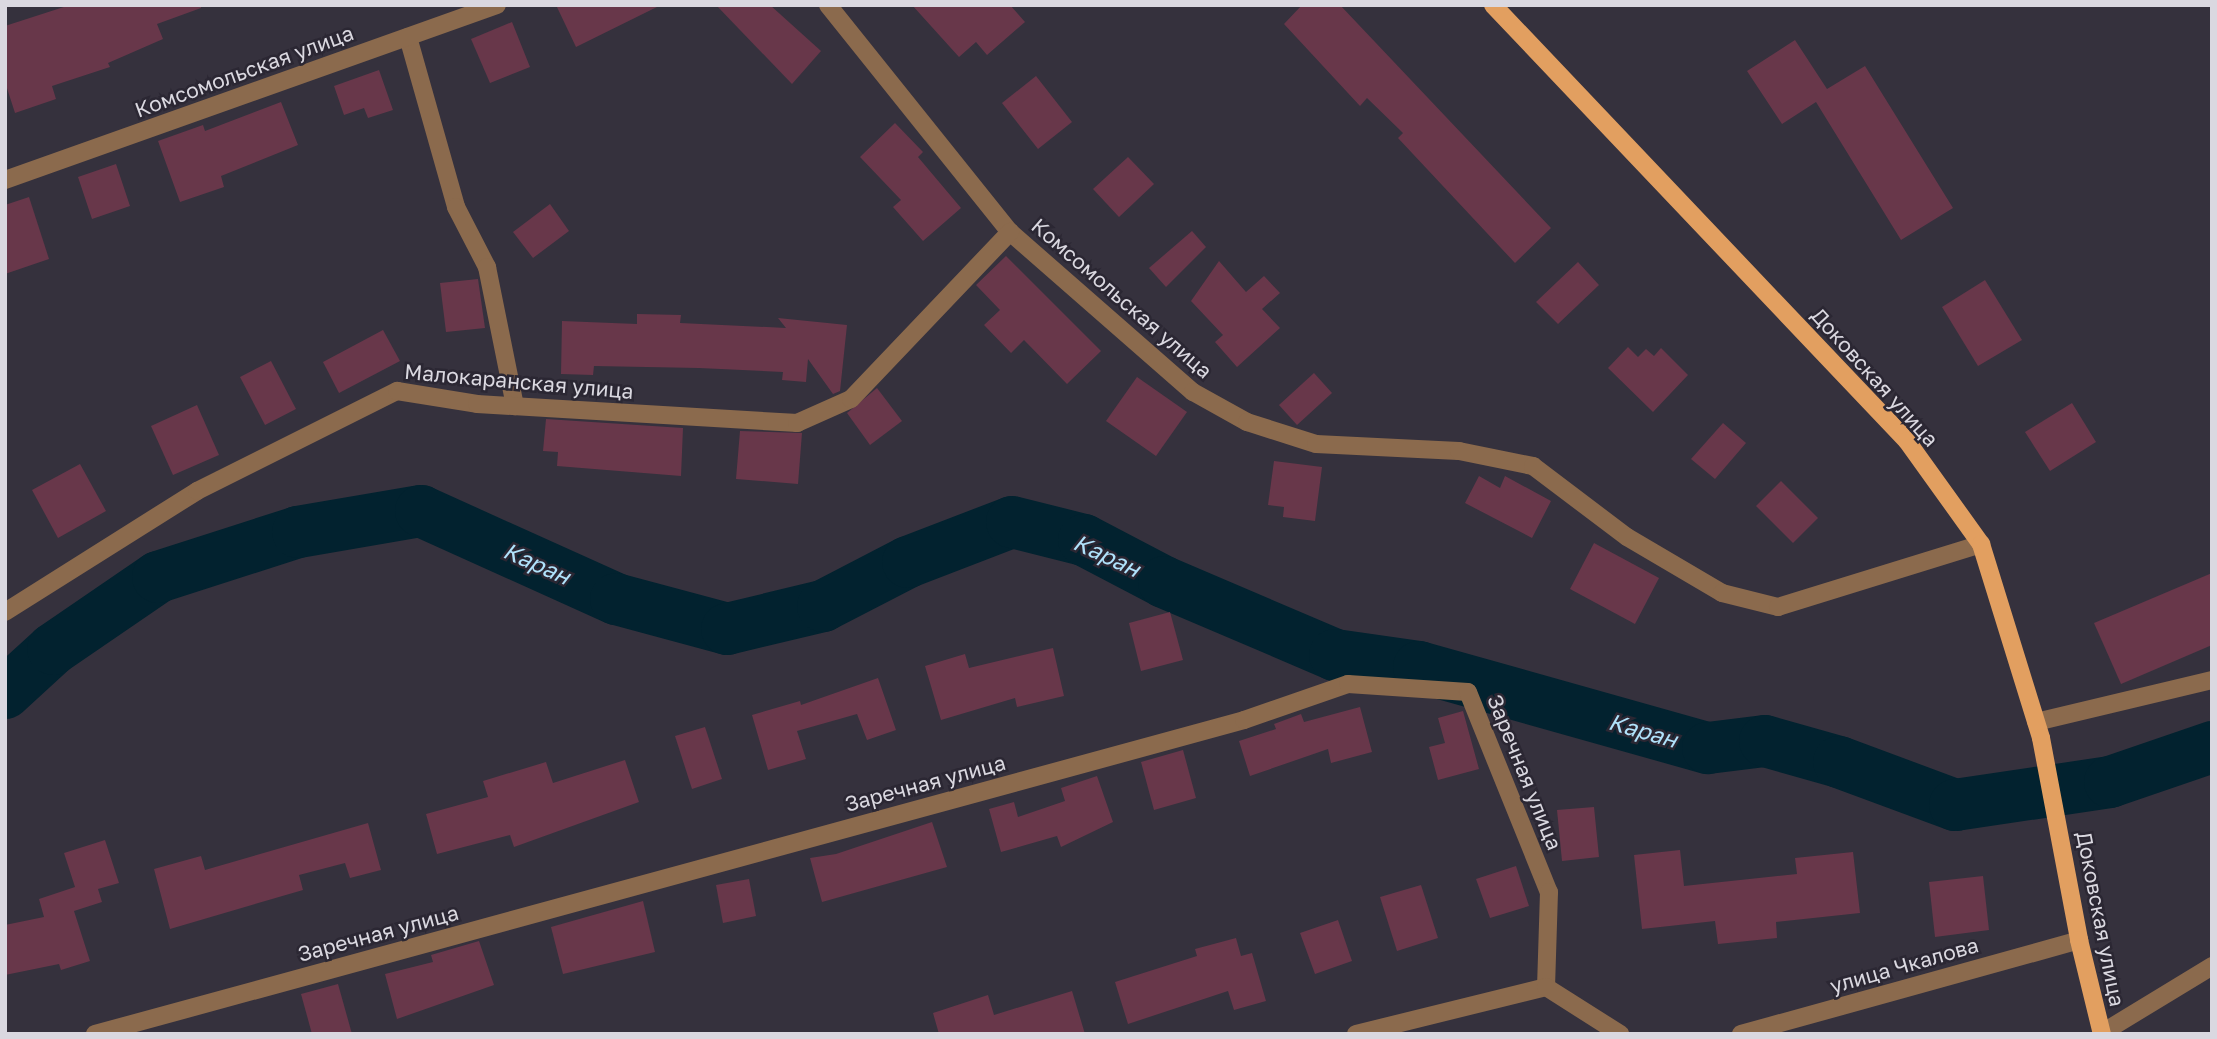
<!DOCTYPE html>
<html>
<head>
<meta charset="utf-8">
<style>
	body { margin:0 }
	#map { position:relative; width:2217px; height:1039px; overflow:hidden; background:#35313d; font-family:"Golos Text",sans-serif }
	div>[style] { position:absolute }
	.river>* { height:52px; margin:-26px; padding:0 26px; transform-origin:26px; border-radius:26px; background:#02222f }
	.building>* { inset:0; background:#68374a }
	.minor>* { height:18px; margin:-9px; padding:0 9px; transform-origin:9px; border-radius:9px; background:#8b6a4d }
	.major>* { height:18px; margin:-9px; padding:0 9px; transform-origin:9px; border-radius:9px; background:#e29f60 }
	span { translate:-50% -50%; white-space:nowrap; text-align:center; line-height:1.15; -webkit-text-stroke:5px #2b2733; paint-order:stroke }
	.street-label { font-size:21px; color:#dad8e0 }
	.water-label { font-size:23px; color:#b0e2fb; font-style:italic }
	.frame { position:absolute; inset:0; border:7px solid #dad8e0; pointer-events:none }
</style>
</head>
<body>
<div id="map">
	<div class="river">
		<div style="left:5px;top:693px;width:65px;rotate:-42.5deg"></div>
		<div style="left:53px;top:649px;width:127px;rotate:-34.4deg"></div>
		<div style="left:158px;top:577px;width:147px;rotate:-17.8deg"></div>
		<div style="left:298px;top:532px;width:125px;rotate:-9.7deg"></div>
		<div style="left:421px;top:511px;width:214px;rotate:24.3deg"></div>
		<div style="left:616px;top:599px;width:115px;rotate:15.1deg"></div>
		<div style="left:727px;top:629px;width:99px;rotate:-13.5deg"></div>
		<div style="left:823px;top:606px;width:96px;rotate:-27.4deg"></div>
		<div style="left:908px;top:562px;width:111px;rotate:-21deg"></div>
		<div style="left:1012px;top:522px;width:74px;rotate:14deg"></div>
		<div style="left:1084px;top:540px;width:90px;rotate:27.7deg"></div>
		<div style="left:1164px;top:582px;width:186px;rotate:23.1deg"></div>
		<div style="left:1335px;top:655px;width:85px;rotate:8.1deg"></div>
		<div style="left:1419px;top:667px;width:300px;rotate:15.7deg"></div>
		<div style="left:1708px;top:748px;width:57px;rotate:-7deg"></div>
		<div style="left:1765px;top:741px;width:77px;rotate:15.8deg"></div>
		<div style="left:1839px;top:762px;width:124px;rotate:20.3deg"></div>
		<div style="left:1955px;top:805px;width:157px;rotate:-8.4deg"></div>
		<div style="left:2110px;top:782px;width:108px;rotate:-18.9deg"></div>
	</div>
	<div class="building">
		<div style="clip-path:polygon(70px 5px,201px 5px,201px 8px,157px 24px,163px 39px,108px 63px,110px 67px,52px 86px,56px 99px,15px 113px,5px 82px,5px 26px)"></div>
		<div style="clip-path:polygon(556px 5px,661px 5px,576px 47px)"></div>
		<div style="clip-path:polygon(716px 5px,770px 5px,821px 51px,792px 84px)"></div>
		<div style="clip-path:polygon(912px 5px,1010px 5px,1025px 22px,987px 55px,976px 42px,959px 57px)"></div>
		<div style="clip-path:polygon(1302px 5px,1340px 5px,1551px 228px,1515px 263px,1398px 138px,1403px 133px,1367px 98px,1360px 106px,1284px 24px)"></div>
		<div style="clip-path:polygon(512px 22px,530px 67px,490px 83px,471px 39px)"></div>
		<div style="clip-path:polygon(1795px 40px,1827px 89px,1865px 66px,1953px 208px,1901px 240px,1816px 102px,1782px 124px,1747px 71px)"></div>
		<div style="clip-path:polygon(379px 70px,393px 110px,368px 118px,364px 108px,344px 115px,334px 86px)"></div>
		<div style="clip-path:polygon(1036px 76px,1072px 122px,1038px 149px,1002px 103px)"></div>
		<div style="clip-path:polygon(281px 102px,298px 145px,221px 176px,224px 187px,180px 202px,158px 141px,203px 125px,205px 131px)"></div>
		<div style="clip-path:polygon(895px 123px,923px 152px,918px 157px,961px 208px,923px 241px,893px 207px,901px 200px,860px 157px)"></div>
		<div style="clip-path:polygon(1128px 157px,1154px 184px,1119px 217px,1093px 189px)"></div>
		<div style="clip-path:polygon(116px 164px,130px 206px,92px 219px,78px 177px)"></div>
		<div style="clip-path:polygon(29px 197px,49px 259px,5px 274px,5px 205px)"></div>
		<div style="clip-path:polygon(550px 204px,569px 231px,533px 258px,513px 232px)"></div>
		<div style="clip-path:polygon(1192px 231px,1206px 247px,1166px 287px,1149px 268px)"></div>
		<div style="clip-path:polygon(1006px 256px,1101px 351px,1067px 384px,1024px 340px,1011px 353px,984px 325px,1000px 310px,976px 285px)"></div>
		<div style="clip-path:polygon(1219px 261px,1246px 292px,1264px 276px,1280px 293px,1262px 309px,1280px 328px,1237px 367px,1215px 342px,1223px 335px,1191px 301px)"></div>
		<div style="clip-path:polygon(1578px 262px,1599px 285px,1558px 324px,1536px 302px)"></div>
		<div style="clip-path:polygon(478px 279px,485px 328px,446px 332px,440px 283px)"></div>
		<div style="clip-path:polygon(1985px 280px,2022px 340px,1978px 366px,1942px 307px)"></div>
		<div style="clip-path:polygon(637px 314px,681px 315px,680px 323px,786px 328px,778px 318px,847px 325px,840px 391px,833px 394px,808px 359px,806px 382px,782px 380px,783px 372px,699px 368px,594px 366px,593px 375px,561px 374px,562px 321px,637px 324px)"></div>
		<div style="clip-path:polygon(383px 330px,400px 361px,339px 393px,323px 362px)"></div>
		<div style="clip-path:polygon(1628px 347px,1638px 357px,1646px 349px,1654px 356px,1661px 348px,1688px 375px,1653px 412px,1608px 368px)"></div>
		<div style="clip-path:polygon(271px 361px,296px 409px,265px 425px,240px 377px)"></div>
		<div style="clip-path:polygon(1314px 373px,1332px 393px,1297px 425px,1279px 405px)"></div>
		<div style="clip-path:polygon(1137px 377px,1187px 412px,1156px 456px,1106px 421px)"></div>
		<div style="clip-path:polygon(877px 388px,902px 421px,870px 445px,847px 413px)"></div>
		<div style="clip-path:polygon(2072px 403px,2096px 442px,2050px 471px,2025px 432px)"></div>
		<div style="clip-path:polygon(197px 405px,219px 455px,173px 475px,151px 426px)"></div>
		<div style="clip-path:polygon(546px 419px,683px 428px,681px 476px,557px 466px,558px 452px,543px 451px)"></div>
		<div style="clip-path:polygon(1723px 423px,1746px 443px,1715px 479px,1691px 459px)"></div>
		<div style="clip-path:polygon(740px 431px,802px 433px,798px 484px,736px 479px)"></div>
		<div style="clip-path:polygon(1274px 461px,1322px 467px,1315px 521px,1283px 517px,1284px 507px,1268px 505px)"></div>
		<div style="clip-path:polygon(80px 464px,106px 511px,58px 538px,32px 490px)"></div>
		<div style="clip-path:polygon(1479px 476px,1500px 488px,1505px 476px,1551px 501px,1532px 538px,1465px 503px)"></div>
		<div style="clip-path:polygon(1781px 481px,1818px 518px,1793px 543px,1756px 506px)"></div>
		<div style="clip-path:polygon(1594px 543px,1659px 578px,1635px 624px,1570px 589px)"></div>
		<div style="clip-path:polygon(2212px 573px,2212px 645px,2121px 684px,2094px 623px)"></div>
		<div style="clip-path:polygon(1170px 612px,1183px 660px,1141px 671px,1129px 623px)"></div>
		<div style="clip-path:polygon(1053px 648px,1064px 696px,1017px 707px,1015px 698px,941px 720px,925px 666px,965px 654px,969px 668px)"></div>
		<div style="clip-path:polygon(878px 678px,896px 730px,867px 740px,857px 714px,797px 731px,806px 759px,768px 770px,752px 715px,800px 701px,801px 705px)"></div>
		<div style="clip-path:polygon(1360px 707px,1372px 752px,1331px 763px,1328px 749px,1250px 776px,1239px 741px,1276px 729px,1274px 724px,1301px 714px,1304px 722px)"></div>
		<div style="clip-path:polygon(1463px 711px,1479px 769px,1438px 780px,1429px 747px,1445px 743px,1438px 718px)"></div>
		<div style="clip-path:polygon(705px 727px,722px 779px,692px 789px,675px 736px)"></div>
		<div style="clip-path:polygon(1183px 750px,1196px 798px,1154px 810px,1141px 762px)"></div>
		<div style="clip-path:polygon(625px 760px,639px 802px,514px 847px,510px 835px,437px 854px,426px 814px,488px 797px,483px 781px,546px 762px,553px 783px)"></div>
		<div style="clip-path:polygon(1097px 776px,1113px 822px,1061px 847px,1057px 836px,1001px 852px,989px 809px,1014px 802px,1018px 817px,1065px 801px,1061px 788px)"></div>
		<div style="clip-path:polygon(1594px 807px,1599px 857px,1562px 861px,1557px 810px)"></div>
		<div style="clip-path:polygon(932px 822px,947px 867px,822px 902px,810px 858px,836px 854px)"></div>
		<div style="clip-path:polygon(368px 823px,381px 870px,350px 878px,345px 863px,299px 875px,303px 890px,170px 929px,154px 869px,201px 856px,205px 870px)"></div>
		<div style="clip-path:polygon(105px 840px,119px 883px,98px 889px,102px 902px,74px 911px,90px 961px,61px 970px,59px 964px,5px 975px,5px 925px,44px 917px,39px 899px,75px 887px,64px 853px)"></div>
		<div style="clip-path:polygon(1680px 850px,1684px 886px,1797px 874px,1795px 858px,1853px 852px,1860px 913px,1776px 922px,1777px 938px,1718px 944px,1715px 921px,1642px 929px,1634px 855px)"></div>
		<div style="clip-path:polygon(1516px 866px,1529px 906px,1490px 918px,1476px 879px)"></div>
		<div style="clip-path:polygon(1983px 876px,1989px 930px,1935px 937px,1929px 882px)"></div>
		<div style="clip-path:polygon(749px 879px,756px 916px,723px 923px,716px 885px)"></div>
		<div style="clip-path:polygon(1421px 885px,1438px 938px,1397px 951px,1380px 897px)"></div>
		<div style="clip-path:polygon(643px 901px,655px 952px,563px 974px,551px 927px)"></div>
		<div style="clip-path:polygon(1338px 920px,1352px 961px,1315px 974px,1300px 933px)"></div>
		<div style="clip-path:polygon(1236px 938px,1241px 956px,1252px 953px,1266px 1001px,1234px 1010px,1228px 991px,1128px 1024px,1115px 982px,1197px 956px,1195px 949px)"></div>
		<div style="clip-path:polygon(479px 941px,494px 985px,397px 1019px,385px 974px,433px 962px,431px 955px)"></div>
		<div style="clip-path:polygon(338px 984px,352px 1034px,312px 1034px,301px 994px)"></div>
		<div style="clip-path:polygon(1072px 991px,1085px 1034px,939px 1034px,933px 1013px,988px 995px,994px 1015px)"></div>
	</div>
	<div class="minor">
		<div style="left:828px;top:5px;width:291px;rotate:51.3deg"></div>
		<div style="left:1010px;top:232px;width:243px;rotate:41.2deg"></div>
		<div style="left:1193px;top:392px;width:62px;rotate:29.1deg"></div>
		<div style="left:1247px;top:422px;width:72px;rotate:17.7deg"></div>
		<div style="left:1316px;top:444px;width:143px;rotate:2.8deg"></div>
		<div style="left:1459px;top:451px;width:76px;rotate:11.5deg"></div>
		<div style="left:1533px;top:466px;width:118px;rotate:37.1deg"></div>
		<div style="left:1627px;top:537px;width:110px;rotate:30.5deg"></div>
		<div style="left:1722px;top:593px;width:58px;rotate:14deg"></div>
		<div style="left:1778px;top:607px;width:213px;rotate:-17.2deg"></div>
		<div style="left:408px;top:37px;width:177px;rotate:74.2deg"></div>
		<div style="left:456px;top:207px;width:68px;rotate:62.7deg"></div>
		<div style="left:487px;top:267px;width:142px;rotate:78.6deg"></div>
		<div style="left:5px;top:180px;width:522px;rotate:-19.58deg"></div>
		<div style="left:5px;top:612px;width:227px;rotate:-32.2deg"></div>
		<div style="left:197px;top:491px;width:224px;rotate:-26.6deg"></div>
		<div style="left:397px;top:391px;width:81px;rotate:9.2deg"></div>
		<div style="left:477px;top:404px;width:321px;rotate:3.4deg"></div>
		<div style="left:797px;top:423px;width:59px;rotate:-24deg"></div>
		<div style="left:851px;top:399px;width:231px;rotate:-46.4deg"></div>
		<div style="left:2036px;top:722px;width:181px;rotate:-13.4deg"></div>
		<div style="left:2102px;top:1033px;width:129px;rotate:-31.3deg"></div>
		<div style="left:95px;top:1034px;width:1191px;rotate:-15.28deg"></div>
		<div style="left:1244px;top:720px;width:110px;rotate:-19.1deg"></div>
		<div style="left:1348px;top:684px;width:120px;rotate:3.8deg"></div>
		<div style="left:1468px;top:692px;width:216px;rotate:68deg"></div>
		<div style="left:1549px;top:892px;width:95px;rotate:91.8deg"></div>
		<div style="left:1356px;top:1034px;width:196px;rotate:-13.9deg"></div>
		<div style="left:1546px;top:987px;width:88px;rotate:32.4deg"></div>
		<div style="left:1741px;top:1034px;width:351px;rotate:-15.5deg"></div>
	</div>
	<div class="major">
		<div style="left:1493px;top:5px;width:601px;rotate:46.48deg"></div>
		<div style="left:1907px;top:441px;width:127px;rotate:54.3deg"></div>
		<div style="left:1981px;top:544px;width:203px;rotate:72.8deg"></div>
		<div style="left:2041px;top:738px;width:206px;rotate:79.3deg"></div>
		<div style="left:2079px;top:940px;width:97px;rotate:76.3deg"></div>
	</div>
	<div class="street-label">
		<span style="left:244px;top:71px;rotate:-20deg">Комсомольская улица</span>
		<span style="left:1122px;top:298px;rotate:41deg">Комсомольская улица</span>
		<span style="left:1875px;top:377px;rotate:48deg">Доковская улица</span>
		<span style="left:519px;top:381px;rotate:5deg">Малокаранская улица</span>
		<span style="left:1525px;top:772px;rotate:68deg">Заречная улица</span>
		<span style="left:925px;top:783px;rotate:-15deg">Заречная улица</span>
		<span style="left:2101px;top:919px;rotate:79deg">Доковская улица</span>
		<span style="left:378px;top:933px;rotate:-15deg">Заречная улица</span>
		<span style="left:1904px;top:965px;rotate:-16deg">улица Чкалова</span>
	</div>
	<div class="water-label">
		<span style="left:1107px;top:555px;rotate:25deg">Каран</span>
		<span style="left:537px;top:563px;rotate:24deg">Каран</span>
		<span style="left:1643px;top:730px;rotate:16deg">Каран</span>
	</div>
	<div class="frame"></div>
</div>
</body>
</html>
